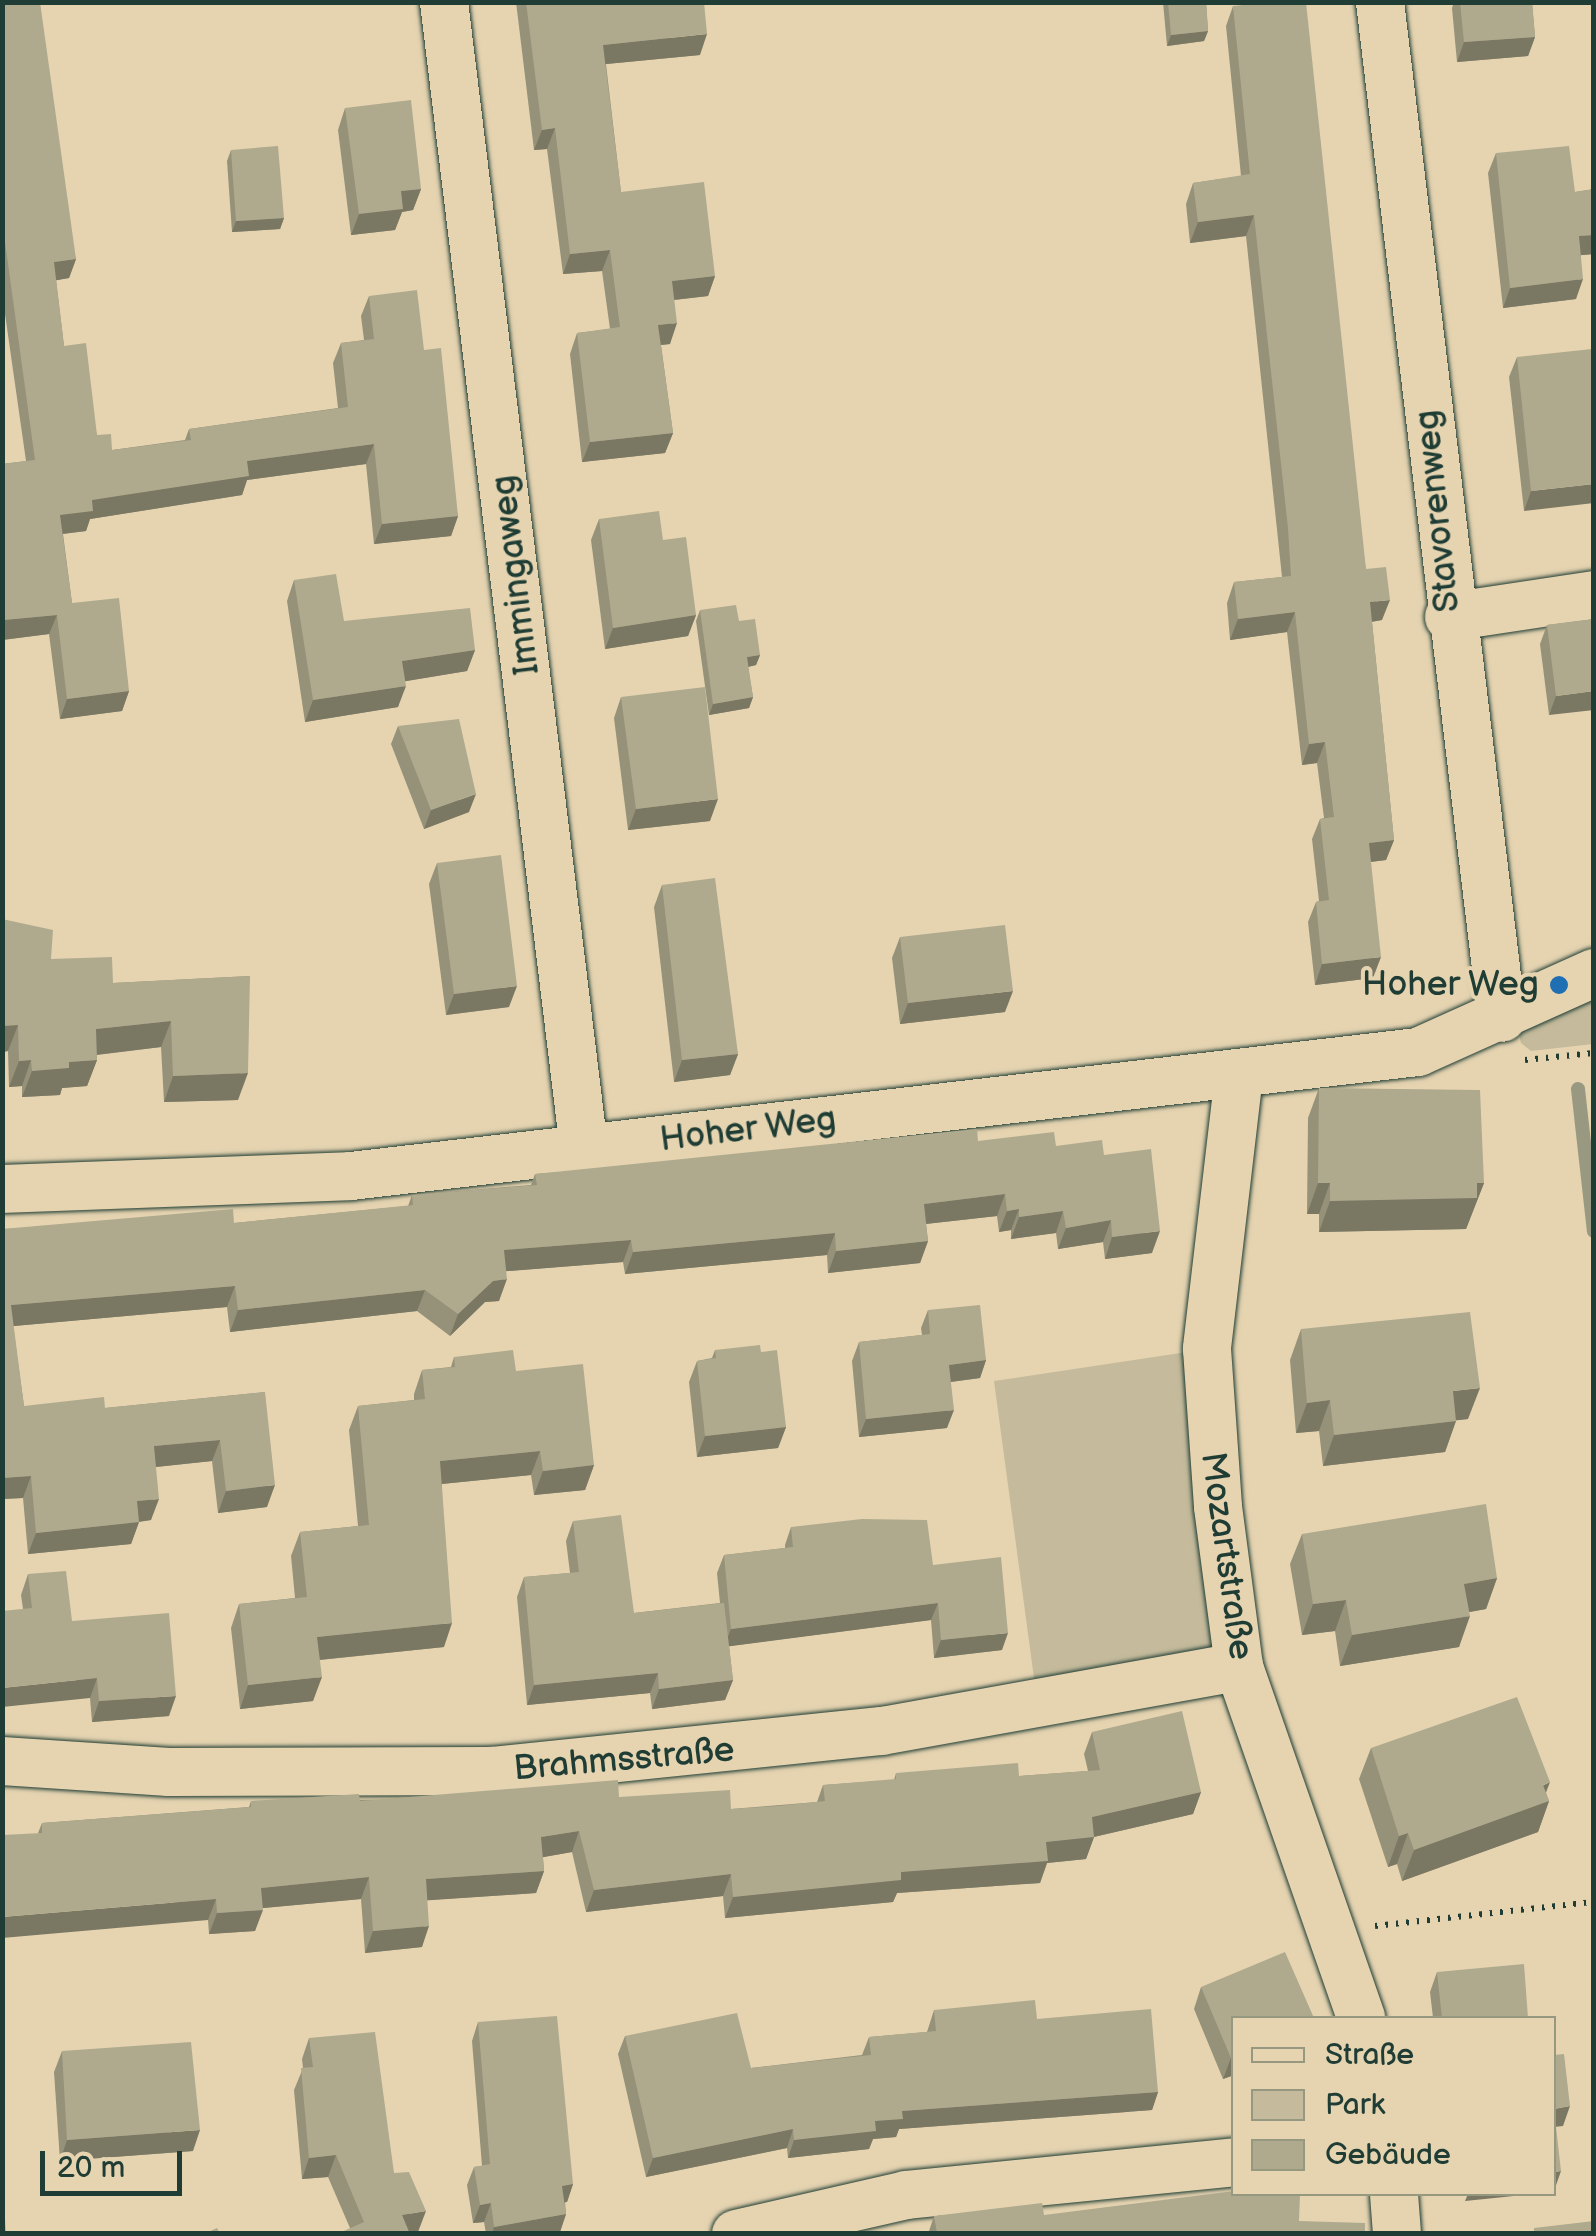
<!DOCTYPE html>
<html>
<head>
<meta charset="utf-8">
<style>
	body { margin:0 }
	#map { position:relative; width:1596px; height:2236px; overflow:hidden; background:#e6d4b1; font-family:"Balsamiq Sans",sans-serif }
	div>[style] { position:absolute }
	.green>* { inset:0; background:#c5bb9c }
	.stream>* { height:14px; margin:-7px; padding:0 7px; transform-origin:7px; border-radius:7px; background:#989980 }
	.path>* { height:6px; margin-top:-3px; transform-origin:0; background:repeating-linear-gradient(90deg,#1f3d34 0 2.5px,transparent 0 10.5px) }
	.roads { filter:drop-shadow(0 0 2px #1f3d34) drop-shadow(0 0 2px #1f3d34) }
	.minor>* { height:48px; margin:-24px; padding:0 24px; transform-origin:24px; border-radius:24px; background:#e6d4b1 }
	.wall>* { inset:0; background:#96927a }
	.shaded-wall>* { inset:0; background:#7a7763 }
	.building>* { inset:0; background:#afaa8e }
	.dots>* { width:28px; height:28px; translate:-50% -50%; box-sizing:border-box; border:5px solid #e6d4b1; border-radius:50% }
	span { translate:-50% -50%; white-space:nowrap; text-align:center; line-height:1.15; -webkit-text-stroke:8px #e6d4b1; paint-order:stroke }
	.street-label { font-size:35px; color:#1f3d34 }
	.poi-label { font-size:35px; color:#1f3d34 }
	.right { translate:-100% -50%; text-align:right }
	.frame { position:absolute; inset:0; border:5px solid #1f3d34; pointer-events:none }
	.legend { position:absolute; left:1231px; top:2016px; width:325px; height:180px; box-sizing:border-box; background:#e6d4b1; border:2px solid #96987f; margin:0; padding:12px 18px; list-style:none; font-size:30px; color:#1f3d34 }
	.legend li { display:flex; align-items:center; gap:20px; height:50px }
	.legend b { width:50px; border:2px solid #96987f }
	.scale { position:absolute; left:40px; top:2151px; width:142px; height:45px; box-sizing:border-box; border:5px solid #1f3d34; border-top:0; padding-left:12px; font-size:30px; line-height:35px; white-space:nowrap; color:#1f3d34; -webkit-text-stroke:8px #e6d4b1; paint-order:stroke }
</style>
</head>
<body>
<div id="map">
	<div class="green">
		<div style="clip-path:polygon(1593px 993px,1593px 1044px,1531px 1051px,1521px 1043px,1519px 1034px,1542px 1014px)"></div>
		<div style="clip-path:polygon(1207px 1349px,1239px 1667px,1038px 1708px,994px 1381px)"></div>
	</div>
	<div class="stream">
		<div style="left:1578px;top:1089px;width:143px;rotate:83.6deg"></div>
	</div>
	<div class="path">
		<div style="left:1525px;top:1060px;width:69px;rotate:-5.8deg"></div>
		<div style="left:1375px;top:1926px;width:220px;rotate:-6.3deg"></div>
	</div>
	<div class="roads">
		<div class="minor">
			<div style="left:444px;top:2px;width:1156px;rotate:83.04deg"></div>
			<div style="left:1380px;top:2px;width:1023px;rotate:83.15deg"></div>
			<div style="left:1449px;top:617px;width:147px;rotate:-8.6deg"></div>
			<div style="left:1239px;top:1075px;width:276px;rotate:96.7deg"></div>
			<div style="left:1207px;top:1349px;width:158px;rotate:86deg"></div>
			<div style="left:1218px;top:1507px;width:161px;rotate:82.5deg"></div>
			<div style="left:1239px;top:1667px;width:372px;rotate:70.8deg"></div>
			<div style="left:2px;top:1189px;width:349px;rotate:-2.1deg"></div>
			<div style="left:351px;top:1176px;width:1074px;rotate:-6.63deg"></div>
			<div style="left:1418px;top:1052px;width:193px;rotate:-24.2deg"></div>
			<div style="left:2px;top:1761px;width:167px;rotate:3.8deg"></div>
			<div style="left:169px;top:1772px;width:324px;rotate:-0.2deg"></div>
			<div style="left:493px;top:1771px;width:391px;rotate:-5.9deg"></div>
			<div style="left:882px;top:1731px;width:363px;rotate:-10.2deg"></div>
			<div style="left:1394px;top:2194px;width:40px;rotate:85.7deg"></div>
			<div style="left:736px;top:2234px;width:174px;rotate:-12.9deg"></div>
			<div style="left:906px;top:2195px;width:330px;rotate:-5.7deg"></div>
		</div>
	</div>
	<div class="wall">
		<div style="clip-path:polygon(2px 2px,76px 259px,69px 278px,56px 280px,64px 346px,97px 435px,112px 450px,185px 440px,189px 429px,338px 408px,333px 363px,341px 343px,364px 340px,361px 316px,369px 296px,424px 350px,458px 516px,451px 536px,374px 544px,366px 464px,247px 480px,242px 495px,90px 519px,86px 531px,63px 534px,72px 603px,129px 691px,122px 711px,60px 719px,49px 634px,2px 640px,2px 464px,26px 461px,2px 293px)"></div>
		<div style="clip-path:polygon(516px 2px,600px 2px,700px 55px,606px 64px,621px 192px,715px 276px,708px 296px,674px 300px,670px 344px,661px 345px,673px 433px,665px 453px,582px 462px,570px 354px,577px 333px,610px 329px,602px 271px,563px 274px,547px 149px,534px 150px)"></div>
		<div style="clip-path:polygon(1163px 2px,1206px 2px,1208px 31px,1204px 41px,1167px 46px)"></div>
		<div style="clip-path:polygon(1454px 2px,1532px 2px,1535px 37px,1528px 56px,1457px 62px,1452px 8px)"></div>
		<div style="clip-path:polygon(1233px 6px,1366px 569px,1382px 620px,1372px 622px,1394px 840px,1386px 860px,1371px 862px,1373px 978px,1315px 985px,1308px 922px,1316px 902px,1319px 901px,1312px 839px,1320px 819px,1324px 818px,1317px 763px,1302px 765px,1287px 632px,1230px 640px,1227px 603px,1234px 582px,1282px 577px,1246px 236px,1190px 243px,1186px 204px,1193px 183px,1241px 176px,1226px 26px)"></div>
		<div style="clip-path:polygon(345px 108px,421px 189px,413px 210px,402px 212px,395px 230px,351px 235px,338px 130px)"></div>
		<div style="clip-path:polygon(231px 150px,284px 218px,280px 229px,232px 232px,227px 161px)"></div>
		<div style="clip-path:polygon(1496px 153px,1575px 192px,1594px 189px,1594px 254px,1581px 255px,1576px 299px,1503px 308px,1488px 173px)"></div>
		<div style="clip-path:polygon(1517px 357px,1594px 363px,1524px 511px,1509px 377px)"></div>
		<div style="clip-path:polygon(599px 519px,663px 540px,696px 615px,688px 636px,605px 649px,591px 540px)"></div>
		<div style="clip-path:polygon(294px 580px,344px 621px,475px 650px,467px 671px,405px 681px,398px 707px,305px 722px,287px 601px)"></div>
		<div style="clip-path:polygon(700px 610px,739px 621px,760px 655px,756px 665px,748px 667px,753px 697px,749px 708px,709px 715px,696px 621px)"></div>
		<div style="clip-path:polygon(1594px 619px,1549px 715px,1540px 644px,1547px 625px)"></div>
		<div style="clip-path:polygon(621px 697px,710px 821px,628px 830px,614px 718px)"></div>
		<div style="clip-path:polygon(398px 726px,469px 812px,424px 829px,391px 744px)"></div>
		<div style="clip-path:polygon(437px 863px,509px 1007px,446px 1015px,429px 884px)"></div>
		<div style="clip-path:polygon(662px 885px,738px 1054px,730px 1075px,674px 1082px,654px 907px)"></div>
		<div style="clip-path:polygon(2px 919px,51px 959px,113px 983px,250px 976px,238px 1100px,164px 1102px,161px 1047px,97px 1055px,97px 1060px,87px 1086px,62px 1088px,60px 1095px,22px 1097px,22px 1086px,9px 1087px,8px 1051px,2px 1052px)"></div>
		<div style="clip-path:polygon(900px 937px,1005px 1012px,900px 1024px,892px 958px)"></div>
		<div style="clip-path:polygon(1319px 1088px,1484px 1183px,1466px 1229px,1319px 1232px,1319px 1214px,1307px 1214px,1308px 1118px)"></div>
		<div style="clip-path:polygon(978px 1141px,1056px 1146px,1104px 1155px,1152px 1253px,1105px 1259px,1103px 1242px,1058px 1249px,1056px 1233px,1011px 1239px,1011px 1230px,999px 1232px,997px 1216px,926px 1224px,928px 1241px,920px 1263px,828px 1273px,827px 1255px,625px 1274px,623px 1262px,506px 1271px,499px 1301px,485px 1302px,450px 1336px,417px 1311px,230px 1332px,227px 1307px,13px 1326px,24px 1406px,105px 1408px,265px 1392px,267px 1507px,218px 1513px,212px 1461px,156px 1467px,151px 1520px,139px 1522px,131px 1544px,28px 1554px,23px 1498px,2px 1499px,2px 1229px,234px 1223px,408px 1206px,412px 1195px,531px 1185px,535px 1174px)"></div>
		<div style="clip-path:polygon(928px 1310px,986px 1360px,980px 1378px,951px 1382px,947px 1428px,859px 1437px,852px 1361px,859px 1342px,922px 1335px,921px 1328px)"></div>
		<div style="clip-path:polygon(1301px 1329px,1468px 1419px,1456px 1420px,1445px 1452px,1323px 1466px,1319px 1431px,1296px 1433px,1290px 1360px)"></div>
		<div style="clip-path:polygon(715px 1350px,761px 1352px,786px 1427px,778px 1448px,697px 1457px,689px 1382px,697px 1361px,712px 1358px)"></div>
		<div style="clip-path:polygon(454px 1357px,516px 1371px,594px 1465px,585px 1490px,534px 1495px,531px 1475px,442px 1484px,444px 1647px,320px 1660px,313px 1701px,240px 1709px,231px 1628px,239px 1604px,295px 1598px,291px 1556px,300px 1532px,358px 1526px,349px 1430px,358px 1406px,414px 1400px,414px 1394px,422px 1370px,451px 1367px)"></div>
		<div style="clip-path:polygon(573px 1521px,634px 1613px,720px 1603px,717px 1573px,724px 1555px,785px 1548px,785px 1545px,791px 1527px,933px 1565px,1002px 1650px,934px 1658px,931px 1620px,729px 1646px,733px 1680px,725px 1700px,652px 1709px,650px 1693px,527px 1705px,517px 1597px,524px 1577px,570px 1573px,566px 1541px)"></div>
		<div style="clip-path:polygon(1302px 1534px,1497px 1578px,1486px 1609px,1469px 1612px,1459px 1647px,1340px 1666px,1335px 1631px,1302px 1635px,1290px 1564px)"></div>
		<div style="clip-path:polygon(28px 1574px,72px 1621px,169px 1716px,92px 1722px,90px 1698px,23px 1609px,21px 1595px)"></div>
		<div style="clip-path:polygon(1092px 1732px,1201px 1792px,1193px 1814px,1094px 1837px,1086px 1859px,1047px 1863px,1040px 1883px,897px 1893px,893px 1902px,725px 1918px,723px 1896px,586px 1912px,572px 1852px,543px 1857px,544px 1871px,536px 1893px,427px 1900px,422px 1947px,365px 1953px,361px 1899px,262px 1908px,255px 1931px,209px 1934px,208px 1920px,38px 1833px,42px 1823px,249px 1807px,251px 1801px,619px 1797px,731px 1809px,817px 1802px,823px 1785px,894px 1780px,896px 1773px,1019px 1776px,1088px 1771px,1084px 1754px)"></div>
		<div style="clip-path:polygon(1371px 1748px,1546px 1793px,1549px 1801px,1538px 1832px,1402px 1881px,1397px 1864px,1388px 1867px,1359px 1779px)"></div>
		<div style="clip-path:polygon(1437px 1972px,1528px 2018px,1433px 2018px,1430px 1992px)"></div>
		<div style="clip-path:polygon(1201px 1987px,1234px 2018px,1234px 2075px,1223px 2079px,1194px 2009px)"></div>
		<div style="clip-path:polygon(934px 2010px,1037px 2019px,1158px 2092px,1152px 2110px,899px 2129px,896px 2137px,873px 2139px,869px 2149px,788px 2158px,787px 2148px,646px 2177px,618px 2054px,625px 2036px,751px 2068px,862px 2055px,869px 2037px,927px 2032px)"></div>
		<div style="clip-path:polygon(478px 2022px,573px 2184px,567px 2202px,565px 2202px,566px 2214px,560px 2232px,486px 2234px,484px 2222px,473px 2223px,467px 2185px,474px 2167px,482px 2166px,472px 2041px)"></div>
		<div style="clip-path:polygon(309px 2038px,394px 2173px,418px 2232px,410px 2234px,350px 2228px,328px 2177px,302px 2179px,294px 2090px,303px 2068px,302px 2059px)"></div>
		<div style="clip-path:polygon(62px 2051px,193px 2151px,60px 2161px,54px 2072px)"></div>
		<div style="clip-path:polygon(1044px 2215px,1299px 2221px,928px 2234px,934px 2216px)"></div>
	</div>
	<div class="shaded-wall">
		<div style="clip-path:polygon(1208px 31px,1204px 41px,1167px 46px,1171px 35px)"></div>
		<div style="clip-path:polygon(707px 34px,700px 55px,596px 65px,603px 45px)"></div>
		<div style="clip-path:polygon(1535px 37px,1528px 56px,1457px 62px,1464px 42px)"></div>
		<div style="clip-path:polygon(555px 128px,547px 149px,534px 150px,542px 130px)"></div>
		<div style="clip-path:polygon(421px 189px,413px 210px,402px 212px,395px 230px,351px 235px,359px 214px,401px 191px)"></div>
		<div style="clip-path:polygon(1254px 215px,1246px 236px,1190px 243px,1198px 222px)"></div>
		<div style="clip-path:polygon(284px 218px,280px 229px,232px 232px,236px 221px)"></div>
		<div style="clip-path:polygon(1594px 235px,1594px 254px,1572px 256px,1579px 236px)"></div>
		<div style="clip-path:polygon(610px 250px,602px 271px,563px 274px,570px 254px)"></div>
		<div style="clip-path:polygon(76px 259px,69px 278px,47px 282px,54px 262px)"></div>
		<div style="clip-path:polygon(715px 276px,708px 296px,664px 301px,672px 281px)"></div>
		<div style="clip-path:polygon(1583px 279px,1576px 299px,1503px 308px,1510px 288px)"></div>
		<div style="clip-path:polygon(677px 323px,670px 344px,651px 346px,658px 325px)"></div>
		<div style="clip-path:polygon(673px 433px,665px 453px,582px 462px,590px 442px)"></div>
		<div style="clip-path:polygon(374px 444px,366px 464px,247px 480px,242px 495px,90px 519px,86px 531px,53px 535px,60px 515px,92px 500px,247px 461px)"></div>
		<div style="clip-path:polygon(1594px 484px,1594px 503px,1524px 511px,1531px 491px)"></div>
		<div style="clip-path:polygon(458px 516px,451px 536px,374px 544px,382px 524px)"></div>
		<div style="clip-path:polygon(1390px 600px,1382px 620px,1362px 623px,1370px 602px)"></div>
		<div style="clip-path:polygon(1295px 612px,1287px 632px,1230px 640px,1238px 619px)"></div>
		<div style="clip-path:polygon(57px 615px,49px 634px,2px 640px,4px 620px)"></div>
		<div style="clip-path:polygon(696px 615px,688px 636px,605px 649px,613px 628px)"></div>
		<div style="clip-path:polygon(475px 650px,467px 671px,395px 683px,402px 661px)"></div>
		<div style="clip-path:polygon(760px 655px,756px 665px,743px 668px,747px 657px)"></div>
		<div style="clip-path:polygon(406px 686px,398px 707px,305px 722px,313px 700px)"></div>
		<div style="clip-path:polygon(129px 691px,122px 711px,60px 719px,67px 699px)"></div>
		<div style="clip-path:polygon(1594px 691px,1594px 710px,1549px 715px,1556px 696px)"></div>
		<div style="clip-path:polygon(753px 697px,749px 708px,709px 715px,713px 704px)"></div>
		<div style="clip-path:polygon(1325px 742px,1317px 763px,1302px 765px,1309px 744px)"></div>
		<div style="clip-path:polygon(476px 794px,469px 812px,424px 829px,431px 810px)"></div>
		<div style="clip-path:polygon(718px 799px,710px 821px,628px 830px,636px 809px)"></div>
		<div style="clip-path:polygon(1394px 840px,1386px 860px,1361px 863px,1369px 843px)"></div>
		<div style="clip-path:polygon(1381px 957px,1373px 978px,1315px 985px,1322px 964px)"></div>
		<div style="clip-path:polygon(517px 986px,509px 1007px,446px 1015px,454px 994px)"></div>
		<div style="clip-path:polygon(1013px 991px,1005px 1012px,900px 1024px,908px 1003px)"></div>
		<div style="clip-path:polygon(171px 1021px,161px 1047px,86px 1056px,96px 1029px)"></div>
		<div style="clip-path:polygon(18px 1025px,8px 1051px,2px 1052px,2px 1026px)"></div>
		<div style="clip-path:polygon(738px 1054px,730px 1075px,674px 1082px,682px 1060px)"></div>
		<div style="clip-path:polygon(31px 1060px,22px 1086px,9px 1087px,19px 1061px)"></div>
		<div style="clip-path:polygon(97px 1060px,87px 1086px,62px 1088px,60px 1095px,22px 1097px,32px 1071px,69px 1062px)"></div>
		<div style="clip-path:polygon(248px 1073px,238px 1100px,164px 1102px,173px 1076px)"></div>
		<div style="clip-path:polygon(1318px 1183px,1330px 1183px,1319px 1214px,1307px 1214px)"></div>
		<div style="clip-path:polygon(1477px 1183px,1484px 1183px,1466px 1229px,1319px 1232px,1330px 1201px)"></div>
		<div style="clip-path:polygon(1005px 1194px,997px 1216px,916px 1225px,924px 1204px)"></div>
		<div style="clip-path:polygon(1019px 1209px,1011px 1230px,999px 1232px,1007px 1211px)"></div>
		<div style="clip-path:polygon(1063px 1211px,1056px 1233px,1011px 1239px,1019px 1217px)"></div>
		<div style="clip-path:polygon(1111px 1220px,1103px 1242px,1058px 1249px,1066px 1228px)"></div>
		<div style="clip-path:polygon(1160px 1231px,1152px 1253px,1105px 1259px,1112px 1237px)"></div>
		<div style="clip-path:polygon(835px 1233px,827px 1255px,625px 1274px,633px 1252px)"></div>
		<div style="clip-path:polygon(631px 1240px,623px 1262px,496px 1272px,504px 1250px)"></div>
		<div style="clip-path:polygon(928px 1241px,920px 1263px,828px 1273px,836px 1251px)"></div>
		<div style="clip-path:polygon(507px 1279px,499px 1301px,485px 1302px,450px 1336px,458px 1314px,493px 1281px)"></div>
		<div style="clip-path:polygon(235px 1286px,227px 1307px,3px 1327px,11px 1305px)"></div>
		<div style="clip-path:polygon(425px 1290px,417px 1311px,230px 1332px,238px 1310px)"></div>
		<div style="clip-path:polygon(986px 1360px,980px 1378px,942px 1383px,949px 1365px)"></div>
		<div style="clip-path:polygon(1480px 1388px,1468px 1419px,1442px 1422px,1453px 1391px)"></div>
		<div style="clip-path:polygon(1330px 1400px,1319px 1431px,1296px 1433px,1307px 1403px)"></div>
		<div style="clip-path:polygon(954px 1410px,947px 1428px,859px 1437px,866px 1419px)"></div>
		<div style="clip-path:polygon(1456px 1421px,1445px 1452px,1323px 1466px,1334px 1435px)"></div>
		<div style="clip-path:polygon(786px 1427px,778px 1448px,697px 1457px,705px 1436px)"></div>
		<div style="clip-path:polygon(220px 1440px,212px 1461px,146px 1468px,154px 1446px)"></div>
		<div style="clip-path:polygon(540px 1451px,531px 1475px,431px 1485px,440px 1461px)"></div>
		<div style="clip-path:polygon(594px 1465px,585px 1490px,534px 1495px,543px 1471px)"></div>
		<div style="clip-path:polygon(31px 1476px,23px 1498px,2px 1499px,2px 1478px)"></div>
		<div style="clip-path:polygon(275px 1485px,267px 1507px,218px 1513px,226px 1491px)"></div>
		<div style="clip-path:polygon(159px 1499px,151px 1520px,129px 1523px,137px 1501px)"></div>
		<div style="clip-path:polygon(139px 1522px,131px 1544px,28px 1554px,36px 1533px)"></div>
		<div style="clip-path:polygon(1497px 1578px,1486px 1609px,1453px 1615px,1464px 1584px)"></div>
		<div style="clip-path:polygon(1346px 1600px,1335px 1631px,1302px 1635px,1313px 1604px)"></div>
		<div style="clip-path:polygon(938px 1603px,931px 1620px,724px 1647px,731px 1629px)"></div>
		<div style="clip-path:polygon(1470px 1616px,1459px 1647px,1340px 1666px,1352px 1635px)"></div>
		<div style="clip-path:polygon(452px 1623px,444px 1647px,308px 1661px,317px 1637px)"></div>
		<div style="clip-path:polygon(1008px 1633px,1002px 1650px,934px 1658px,941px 1640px)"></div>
		<div style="clip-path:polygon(658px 1673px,650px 1693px,527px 1705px,534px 1685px)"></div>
		<div style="clip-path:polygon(322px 1677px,313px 1701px,240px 1709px,248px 1685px)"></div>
		<div style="clip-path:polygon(97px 1678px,90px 1698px,2px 1707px,2px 1688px)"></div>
		<div style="clip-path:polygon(733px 1680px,725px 1700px,652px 1709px,659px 1689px)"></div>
		<div style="clip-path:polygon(176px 1696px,169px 1716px,92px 1722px,99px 1701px)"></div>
		<div style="clip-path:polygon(1550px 1782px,1542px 1803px,1549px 1801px,1538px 1832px,1402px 1881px,1414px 1850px)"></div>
		<div style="clip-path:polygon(1201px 1792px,1193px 1814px,1089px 1838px,1094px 1837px,1086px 1859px,1047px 1863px,1040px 1883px,897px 1893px,893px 1902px,725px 1918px,733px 1897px,901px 1872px,1046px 1842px,1092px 1817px)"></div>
		<div style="clip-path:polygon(579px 1831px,572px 1852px,533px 1859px,541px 1837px)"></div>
		<div style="clip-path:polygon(1408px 1833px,1397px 1864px,1388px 1867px,1399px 1836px)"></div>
		<div style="clip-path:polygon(544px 1871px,536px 1893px,418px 1901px,426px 1879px)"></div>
		<div style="clip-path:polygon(731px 1874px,723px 1896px,586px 1912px,594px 1890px)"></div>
		<div style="clip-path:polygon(369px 1877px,361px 1899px,253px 1909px,261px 1888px)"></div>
		<div style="clip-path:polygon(216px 1899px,208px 1920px,2px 1938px,2px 1917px)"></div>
		<div style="clip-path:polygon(263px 1910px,255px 1931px,209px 1934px,217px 1913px)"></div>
		<div style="clip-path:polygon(429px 1926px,422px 1947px,365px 1953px,373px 1931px)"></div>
		<div style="clip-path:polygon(1234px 2057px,1234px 2075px,1223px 2079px,1231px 2058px)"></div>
		<div style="clip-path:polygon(1158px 2092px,1152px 2110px,899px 2129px,896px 2137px,873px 2139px,869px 2149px,788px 2158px,794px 2140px,875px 2121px,902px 2111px)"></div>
		<div style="clip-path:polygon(1570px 2106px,1563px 2126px,1554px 2127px,1554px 2109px)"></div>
		<div style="clip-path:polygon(793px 2129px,787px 2148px,646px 2177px,653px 2158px)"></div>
		<div style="clip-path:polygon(200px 2130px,193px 2151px,60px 2161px,67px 2140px)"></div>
		<div style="clip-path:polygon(336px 2155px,328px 2177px,302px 2179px,309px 2158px)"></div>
		<div style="clip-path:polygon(1561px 2171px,1554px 2191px,1554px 2172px)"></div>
		<div style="clip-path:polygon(573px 2184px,567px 2202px,556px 2204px,562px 2186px)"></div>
		<div style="clip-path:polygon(1468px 2194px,1532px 2194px,1465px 2201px)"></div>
		<div style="clip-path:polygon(491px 2203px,484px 2222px,473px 2223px,480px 2205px)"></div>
		<div style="clip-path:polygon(426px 2211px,418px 2232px,409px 2234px,402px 2215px)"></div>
		<div style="clip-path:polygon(566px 2214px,560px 2232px,492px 2234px,494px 2227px)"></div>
	</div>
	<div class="building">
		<div style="clip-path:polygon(2px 2px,40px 2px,76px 259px,54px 262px,64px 346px,86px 343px,97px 435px,111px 434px,112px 450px,191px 440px,189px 429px,348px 407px,341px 343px,374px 339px,369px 296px,417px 290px,424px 350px,441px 348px,458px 516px,382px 524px,374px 444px,247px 461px,249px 476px,92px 500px,93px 511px,60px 515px,72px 603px,119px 598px,129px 691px,67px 699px,57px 615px,4px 620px,2px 606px,2px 464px,35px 460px,2px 220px)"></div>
		<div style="clip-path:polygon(526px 2px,704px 2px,707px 34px,603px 45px,621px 192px,704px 182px,715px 276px,672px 281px,677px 323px,658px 325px,673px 433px,590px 442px,577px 333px,620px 327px,610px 250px,570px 254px,555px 128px,542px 130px)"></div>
		<div style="clip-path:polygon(1168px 2px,1206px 2px,1208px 31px,1171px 35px)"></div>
		<div style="clip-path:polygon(1272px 2px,1306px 2px,1366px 569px,1386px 567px,1390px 600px,1370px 602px,1394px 840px,1369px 843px,1381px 957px,1322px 964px,1316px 902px,1329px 900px,1320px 819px,1334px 817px,1325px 742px,1309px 744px,1295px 612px,1238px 619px,1234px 582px,1291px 576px,1288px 528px,1254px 215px,1198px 222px,1193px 183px,1250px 174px,1233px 6px)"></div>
		<div style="clip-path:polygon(1460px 2px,1532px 2px,1535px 37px,1464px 42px)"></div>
		<div style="clip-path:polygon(411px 100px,421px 189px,401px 191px,403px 209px,359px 214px,345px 108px)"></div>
		<div style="clip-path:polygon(278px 146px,284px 218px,236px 221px,231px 150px)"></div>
		<div style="clip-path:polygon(1569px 146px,1575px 192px,1594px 189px,1594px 235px,1579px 236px,1583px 279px,1510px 288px,1496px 153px)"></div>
		<div style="clip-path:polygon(1592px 349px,1594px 363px,1594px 484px,1531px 491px,1517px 357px)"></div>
		<div style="clip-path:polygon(659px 511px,663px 540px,686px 537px,696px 615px,613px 628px,599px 519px)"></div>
		<div style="clip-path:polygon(336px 574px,344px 621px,470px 608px,475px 650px,402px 661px,406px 686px,313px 700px,294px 580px)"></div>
		<div style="clip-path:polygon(736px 605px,739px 621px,755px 619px,760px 655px,747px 657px,753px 697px,713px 704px,700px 610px)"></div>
		<div style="clip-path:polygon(1594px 619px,1594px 691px,1556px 696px,1547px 625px)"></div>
		<div style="clip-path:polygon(705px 687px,718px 799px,636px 809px,621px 697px)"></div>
		<div style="clip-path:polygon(459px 719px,476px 794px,431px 810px,398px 726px)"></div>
		<div style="clip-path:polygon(501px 855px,517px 986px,454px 994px,437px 863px)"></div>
		<div style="clip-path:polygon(715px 878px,738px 1054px,682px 1060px,662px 885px)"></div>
		<div style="clip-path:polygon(2px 919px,53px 930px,51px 959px,112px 957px,113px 983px,250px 976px,248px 1073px,173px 1076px,171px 1021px,96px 1029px,97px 1060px,69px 1062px,69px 1068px,32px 1071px,31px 1060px,19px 1061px,18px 1025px,2px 1026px)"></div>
		<div style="clip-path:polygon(1005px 925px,1013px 991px,908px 1003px,900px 937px)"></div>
		<div style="clip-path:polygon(1319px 1088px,1480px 1090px,1484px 1183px,1477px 1183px,1477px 1198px,1330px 1201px,1330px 1183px,1318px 1183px)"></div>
		<div style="clip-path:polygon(977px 1129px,978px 1141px,1054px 1132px,1056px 1146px,1102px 1140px,1104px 1155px,1151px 1149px,1160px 1231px,1112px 1237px,1111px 1220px,1066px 1228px,1063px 1211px,1019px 1217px,1019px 1209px,1007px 1211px,1005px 1194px,924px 1204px,928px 1241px,836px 1251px,835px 1233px,633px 1252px,631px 1240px,504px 1250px,507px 1279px,493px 1281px,458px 1314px,425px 1290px,238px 1310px,235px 1286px,11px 1305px,24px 1406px,104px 1397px,105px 1408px,265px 1392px,275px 1485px,226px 1491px,220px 1440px,154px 1446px,159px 1499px,137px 1501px,139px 1522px,36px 1533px,31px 1476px,2px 1478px,2px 1229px,233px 1209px,234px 1223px,413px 1205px,412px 1195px,537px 1185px,535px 1174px)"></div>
		<div style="clip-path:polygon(980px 1305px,986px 1360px,949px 1365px,954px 1410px,866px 1419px,859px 1342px,930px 1334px,928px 1310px)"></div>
		<div style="clip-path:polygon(1470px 1312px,1480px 1388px,1453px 1391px,1456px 1421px,1334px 1435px,1330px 1400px,1307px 1403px,1301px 1329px)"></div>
		<div style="clip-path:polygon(760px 1345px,761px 1352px,777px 1350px,786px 1427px,705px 1436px,697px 1361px,716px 1358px,715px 1350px)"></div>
		<div style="clip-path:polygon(513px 1350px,516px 1371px,583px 1364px,594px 1465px,543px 1471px,540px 1451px,440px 1461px,452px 1623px,317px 1637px,322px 1677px,248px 1685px,239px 1604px,307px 1597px,300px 1532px,369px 1525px,358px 1406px,425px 1399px,422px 1370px,455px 1367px,454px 1357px)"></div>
		<div style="clip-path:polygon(1486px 1504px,1497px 1578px,1464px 1584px,1470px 1616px,1352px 1635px,1346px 1600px,1313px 1604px,1302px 1534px)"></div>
		<div style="clip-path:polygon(621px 1515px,634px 1613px,724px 1603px,733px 1680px,659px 1689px,658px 1673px,534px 1685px,524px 1577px,579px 1572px,573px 1521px)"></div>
		<div style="clip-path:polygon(862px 1519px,927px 1520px,933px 1565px,1001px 1557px,1008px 1633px,941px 1640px,938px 1603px,731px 1629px,724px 1555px,793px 1547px,791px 1527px)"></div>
		<div style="clip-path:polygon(66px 1571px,72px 1621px,169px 1613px,176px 1696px,99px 1701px,97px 1678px,2px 1688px,2px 1611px,32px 1608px,28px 1574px)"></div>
		<div style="clip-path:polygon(1517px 1697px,1550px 1782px,1543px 1785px,1549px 1801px,1414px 1850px,1408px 1833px,1399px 1836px,1371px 1748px)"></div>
		<div style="clip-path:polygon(1182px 1711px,1201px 1792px,1092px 1817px,1094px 1837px,1046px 1842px,1048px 1861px,901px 1872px,901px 1880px,733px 1897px,731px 1874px,594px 1890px,579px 1831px,541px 1837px,544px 1871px,426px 1879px,429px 1926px,373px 1931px,369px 1877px,261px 1888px,263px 1910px,217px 1913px,216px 1899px,2px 1917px,2px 1835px,42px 1833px,42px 1823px,251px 1807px,251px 1801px,359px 1794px,360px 1801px,618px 1780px,619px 1797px,730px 1790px,731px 1809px,778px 1806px,825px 1801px,823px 1785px,896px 1779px,896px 1773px,1018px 1763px,1019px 1776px,1100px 1770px,1092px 1732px)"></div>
		<div style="clip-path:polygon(1285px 1952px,1314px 2018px,1234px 2018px,1234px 2057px,1231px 2058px,1201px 1987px)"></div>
		<div style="clip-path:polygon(1524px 1964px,1528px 2018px,1442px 2018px,1437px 1972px)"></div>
		<div style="clip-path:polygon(1035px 2000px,1037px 2019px,1151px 2009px,1158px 2092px,902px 2111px,903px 2119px,875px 2121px,876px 2131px,794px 2140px,793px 2129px,653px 2158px,625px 2036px,737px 2013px,751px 2068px,871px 2055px,869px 2037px,936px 2031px,934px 2010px)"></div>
		<div style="clip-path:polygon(557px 2016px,573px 2184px,562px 2186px,566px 2214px,494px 2227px,491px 2203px,480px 2205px,474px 2167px,490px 2164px,478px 2022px)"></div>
		<div style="clip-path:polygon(375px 2032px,394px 2173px,409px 2172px,426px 2211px,402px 2215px,410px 2234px,337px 2234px,364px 2222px,336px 2155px,309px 2158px,301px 2068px,313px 2067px,309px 2038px)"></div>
		<div style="clip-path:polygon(191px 2042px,200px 2130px,67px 2140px,62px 2051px)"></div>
		<div style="clip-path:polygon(1564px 2054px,1570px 2106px,1554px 2109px,1561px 2171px,1554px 2172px,1554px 2055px)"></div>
		<div style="clip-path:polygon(1234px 2191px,1234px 2194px,1300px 2194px,1299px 2221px,1365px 2223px,1365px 2234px,934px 2234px,937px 2233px,934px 2216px,1042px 2203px,1044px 2215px)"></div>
		<div style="clip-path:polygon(2px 2219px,5px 2219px,6px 2234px,2px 2234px)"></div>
		<div style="clip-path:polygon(1594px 2221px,1594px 2234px,1534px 2234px,1534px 2228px)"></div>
		<div style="clip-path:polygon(217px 2228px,220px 2234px,204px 2234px)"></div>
	</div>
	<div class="dots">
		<div style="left:1559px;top:985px;background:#1f6fb2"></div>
	</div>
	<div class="street-label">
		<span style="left:1438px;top:511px;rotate:-96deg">Stavorenweg</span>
		<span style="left:516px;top:575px;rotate:-97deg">Immingaweg</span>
		<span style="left:748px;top:1130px;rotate:-7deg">Hoher Weg</span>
		<span style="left:1226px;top:1556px;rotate:82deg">Mozartstraße</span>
		<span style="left:624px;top:1760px;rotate:-5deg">Brahmsstraße</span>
	</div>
	<div class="poi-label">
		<span class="right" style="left:1539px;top:985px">Hoher Weg</span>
	</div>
	<div class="frame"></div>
	<ul class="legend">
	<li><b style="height:12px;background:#e6d4b1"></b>Straße</li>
	<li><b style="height:28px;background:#c5bb9c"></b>Park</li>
	<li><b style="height:28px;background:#afaa8e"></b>Gebäude</li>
	</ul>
	<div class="scale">20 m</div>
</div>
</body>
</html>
